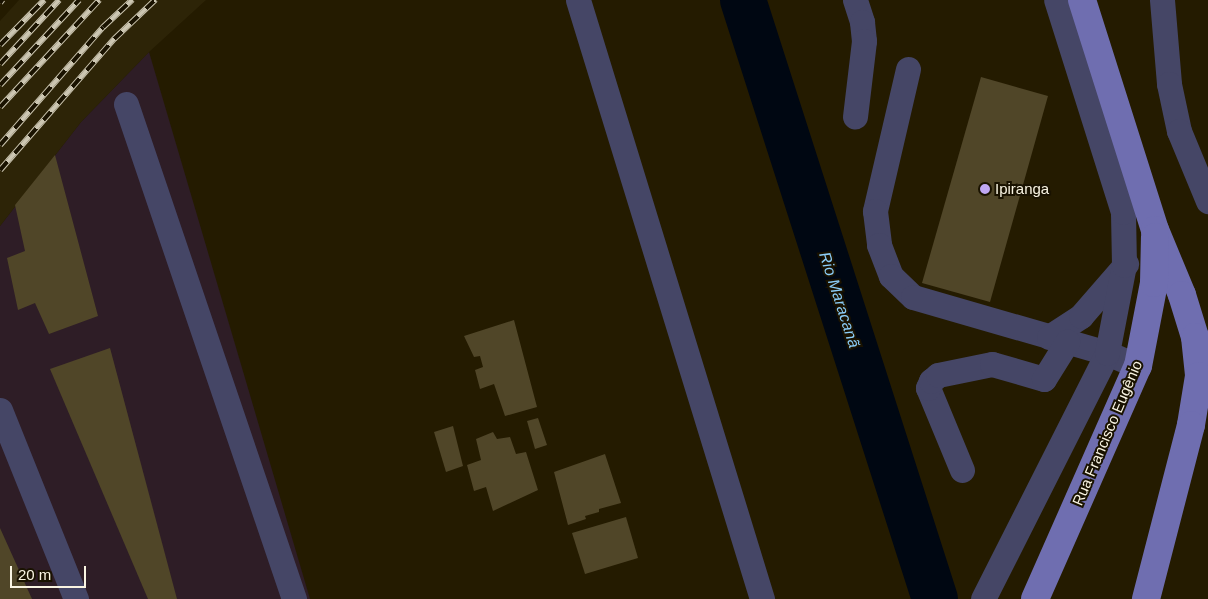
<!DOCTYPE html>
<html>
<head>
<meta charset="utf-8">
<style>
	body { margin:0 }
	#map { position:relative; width:1208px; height:599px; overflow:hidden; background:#241b00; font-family:Helvetica,sans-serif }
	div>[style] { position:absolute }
	.industrial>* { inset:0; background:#2e1d26 }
	.built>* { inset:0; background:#2d2407 }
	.river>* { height:46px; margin:-23px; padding:0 23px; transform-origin:23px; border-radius:23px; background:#000712 }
	.building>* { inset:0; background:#504628 }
	.minor>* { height:25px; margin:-12.5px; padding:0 12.5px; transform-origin:12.5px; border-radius:12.5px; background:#454666 }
	.major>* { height:28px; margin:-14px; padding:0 14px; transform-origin:14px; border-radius:14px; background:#6f6eb0 }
	.rail>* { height:5.5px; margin-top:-2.75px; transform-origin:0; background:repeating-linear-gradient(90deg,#191200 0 11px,#ccc6b2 0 22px); box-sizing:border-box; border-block:1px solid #ccc6b2 }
	.dots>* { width:14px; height:14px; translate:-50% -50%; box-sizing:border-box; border:2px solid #191200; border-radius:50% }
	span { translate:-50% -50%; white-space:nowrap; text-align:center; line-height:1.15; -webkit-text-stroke:4px #191200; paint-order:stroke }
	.poi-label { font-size:15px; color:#f9f4e2 }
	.left { translate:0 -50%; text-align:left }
	.street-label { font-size:15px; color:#f9f4e2 }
	.water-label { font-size:16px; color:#8ccdf7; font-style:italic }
	.scale { position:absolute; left:10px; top:566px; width:76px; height:22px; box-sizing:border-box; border:2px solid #f9f4e2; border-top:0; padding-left:6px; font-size:15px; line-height:18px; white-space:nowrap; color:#f9f4e2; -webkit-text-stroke:4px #191200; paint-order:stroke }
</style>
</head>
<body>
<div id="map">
	<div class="industrial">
		<div style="clip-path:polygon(149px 52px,310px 599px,0 599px,0 226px,81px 122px)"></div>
	</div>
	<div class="built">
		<div style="clip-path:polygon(19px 0,206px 0,149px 52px,81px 122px,0 226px,0 21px)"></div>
	</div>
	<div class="river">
		<div style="left:743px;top:0;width:629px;rotate:72.23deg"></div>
	</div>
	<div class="building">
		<div style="clip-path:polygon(981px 77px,1048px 96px,990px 302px,922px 283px)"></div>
		<div style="clip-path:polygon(55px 155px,98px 316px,49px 334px,35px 303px,18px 310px,7px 258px,25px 251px,15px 205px)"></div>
		<div style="clip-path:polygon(514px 320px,537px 407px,505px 416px,494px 384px,480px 389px,475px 370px,483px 367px,480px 356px,474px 357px,464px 336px)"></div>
		<div style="clip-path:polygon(110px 348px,177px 599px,148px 599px,50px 369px)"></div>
		<div style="clip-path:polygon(538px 418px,547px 445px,535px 449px,527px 421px)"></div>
		<div style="clip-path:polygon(453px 426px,463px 466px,446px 472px,434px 432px)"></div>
		<div style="clip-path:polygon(493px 432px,497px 439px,510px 437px,516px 454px,526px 452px,538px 490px,493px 511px,486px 487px,474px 491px,467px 465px,481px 460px,476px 439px)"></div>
		<div style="clip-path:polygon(605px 454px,621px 503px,599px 509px,599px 512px,585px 516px,586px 519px,568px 525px,554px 472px)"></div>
		<div style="clip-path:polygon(626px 517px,638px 558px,585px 574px,572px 533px)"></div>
		<div style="clip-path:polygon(0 528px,32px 599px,0 599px)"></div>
	</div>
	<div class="minor">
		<div style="left:578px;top:0;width:627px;rotate:72.92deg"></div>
		<div style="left:855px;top:0;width:23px;rotate:72deg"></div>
		<div style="left:862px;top:22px;width:19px;rotate:84deg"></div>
		<div style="left:864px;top:41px;width:76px;rotate:96.8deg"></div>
		<div style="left:1162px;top:0;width:84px;rotate:85.2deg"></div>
		<div style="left:1169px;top:84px;width:48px;rotate:78deg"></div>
		<div style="left:1179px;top:131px;width:76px;rotate:67.5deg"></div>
		<div style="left:908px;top:69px;width:146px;rotate:103.1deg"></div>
		<div style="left:875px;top:211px;width:34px;rotate:83deg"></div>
		<div style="left:879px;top:245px;width:33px;rotate:69deg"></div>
		<div style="left:891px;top:276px;width:30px;rotate:44deg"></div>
		<div style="left:913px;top:297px;width:202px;rotate:16.1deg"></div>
		<div style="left:1107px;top:353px;width:34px;rotate:23deg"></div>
		<div style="left:126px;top:104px;width:523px;rotate:71.25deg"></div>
		<div style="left:1049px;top:337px;width:38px;rotate:-33deg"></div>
		<div style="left:1081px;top:316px;width:69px;rotate:-49.1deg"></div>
		<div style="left:0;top:410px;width:204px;rotate:68.1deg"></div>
		<div style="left:962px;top:470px;width:89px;rotate:-112.5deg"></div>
		<div style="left:928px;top:388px;width:8px;rotate:-67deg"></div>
		<div style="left:931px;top:381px;width:9px;rotate:-41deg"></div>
		<div style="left:938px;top:375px;width:55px;rotate:-11.5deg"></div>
		<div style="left:992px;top:364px;width:54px;rotate:16.1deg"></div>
		<div style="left:1044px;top:379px;width:44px;rotate:-58.1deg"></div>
		<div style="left:983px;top:599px;width:275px;rotate:-63.2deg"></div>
		<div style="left:1107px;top:353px;width:90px;rotate:-79.1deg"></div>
		<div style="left:1124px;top:265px;width:53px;rotate:-91.1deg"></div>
		<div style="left:1123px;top:212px;width:222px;rotate:-107.5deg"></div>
	</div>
	<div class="major">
		<div style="left:1082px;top:0;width:241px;rotate:72.4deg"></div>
		<div style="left:1155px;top:230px;width:70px;rotate:67.4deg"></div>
		<div style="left:1182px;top:295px;width:44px;rotate:72.8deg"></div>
		<div style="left:1195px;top:337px;width:39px;rotate:84deg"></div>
		<div style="left:1199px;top:376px;width:50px;rotate:99.3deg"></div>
		<div style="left:1191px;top:425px;width:180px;rotate:104.5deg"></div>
		<div style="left:1035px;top:599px;width:255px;rotate:-66.2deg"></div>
		<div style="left:1138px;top:366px;width:85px;rotate:-79.1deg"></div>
		<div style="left:1154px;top:283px;width:46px;rotate:-88.8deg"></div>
	</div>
	<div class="rail">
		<div style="left:0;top:3px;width:4px;rotate:-56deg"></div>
		<div style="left:0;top:45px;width:63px;rotate:-45.6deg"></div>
		<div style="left:0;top:64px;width:87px;rotate:-47.3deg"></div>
		<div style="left:0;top:85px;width:116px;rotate:-47.1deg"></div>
		<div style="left:0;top:107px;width:146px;rotate:-47.2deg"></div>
		<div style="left:0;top:145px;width:157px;rotate:-48.9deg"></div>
		<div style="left:103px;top:27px;width:40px;rotate:-43deg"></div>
		<div style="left:0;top:170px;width:174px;rotate:-49deg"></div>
		<div style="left:114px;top:39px;width:57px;rotate:-43.6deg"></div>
	</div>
	<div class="dots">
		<div style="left:985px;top:189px;background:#c0a8f4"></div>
	</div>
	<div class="poi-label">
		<span class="left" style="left:995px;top:189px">Ipiranga</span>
	</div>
	<div class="street-label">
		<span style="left:1107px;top:433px;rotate:-67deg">Rua Francisco Eugênio</span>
	</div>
	<div class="water-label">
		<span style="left:839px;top:300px;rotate:72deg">Rio Maracanã</span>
	</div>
	<div class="scale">20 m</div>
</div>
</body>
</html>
